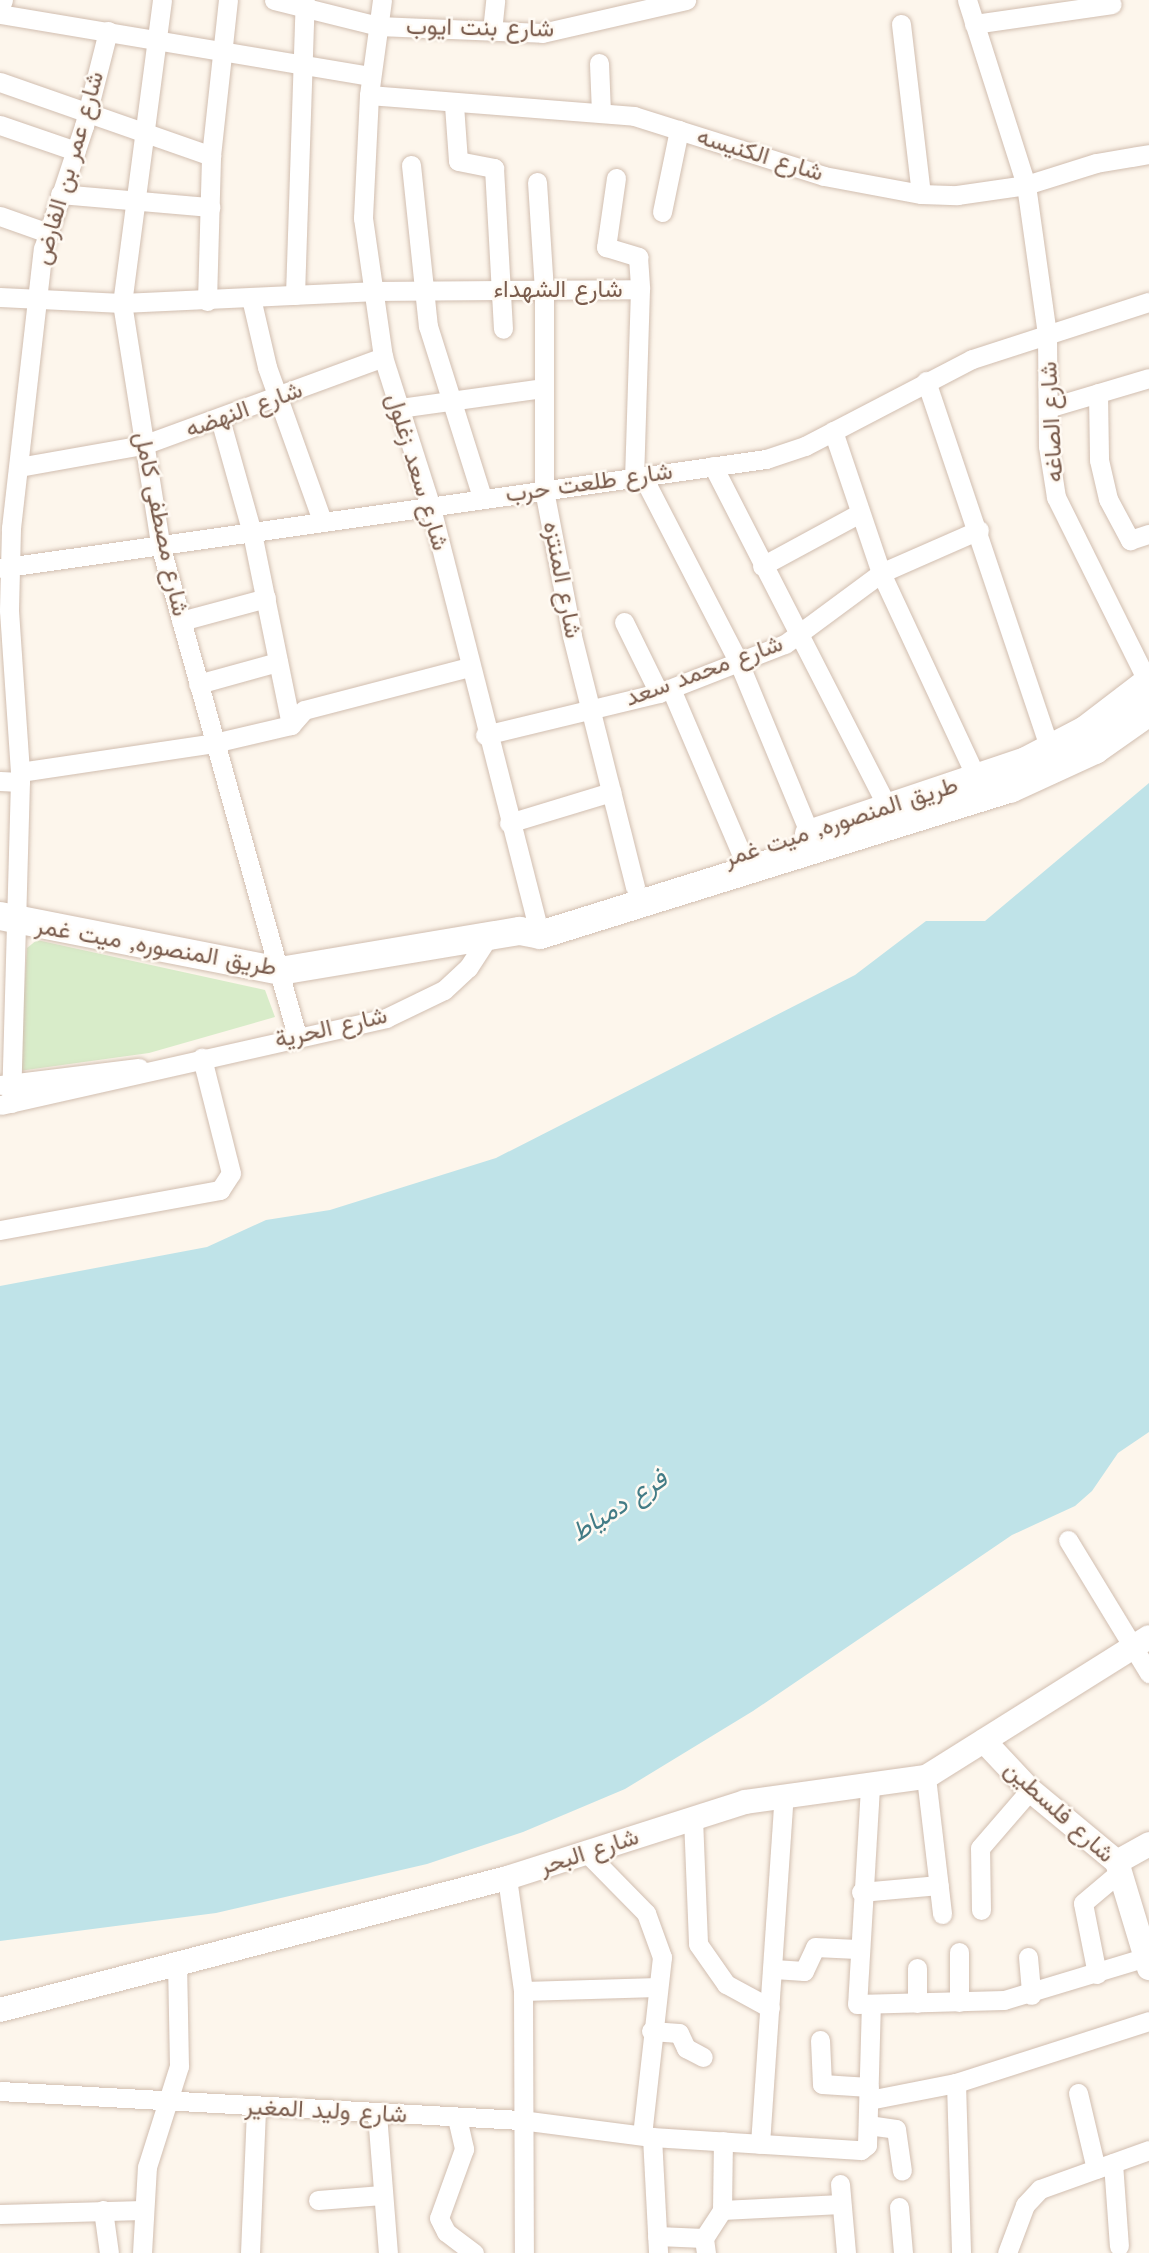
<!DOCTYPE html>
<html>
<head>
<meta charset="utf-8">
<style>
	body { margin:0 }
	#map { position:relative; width:1149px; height:2253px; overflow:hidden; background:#fdf6ec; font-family:"Work Sans",Vazirmatn,sans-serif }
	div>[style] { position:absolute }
	.green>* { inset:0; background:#d8ecc9 }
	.water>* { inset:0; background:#bfe3e8 }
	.roads { filter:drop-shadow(0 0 2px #d1beb0) drop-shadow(0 0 2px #d1beb0) }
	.minor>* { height:19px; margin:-9.5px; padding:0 9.5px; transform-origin:9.5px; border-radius:9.5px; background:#fff }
	.tertiary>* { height:24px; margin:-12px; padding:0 12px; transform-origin:12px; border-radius:12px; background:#fff }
	.secondary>* { height:28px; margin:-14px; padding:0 14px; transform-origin:14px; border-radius:14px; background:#fff }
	span { translate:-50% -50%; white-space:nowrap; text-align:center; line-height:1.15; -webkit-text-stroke:5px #fffaf3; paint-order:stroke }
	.street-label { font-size:24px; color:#7a5c4d }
	.water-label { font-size:26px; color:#437c86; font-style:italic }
</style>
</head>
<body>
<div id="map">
	<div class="green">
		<div style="clip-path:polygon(37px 940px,265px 990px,275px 1017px,149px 1053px,19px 1071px,27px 948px)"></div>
	</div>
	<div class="water">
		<div style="clip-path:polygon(1149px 783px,1149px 1432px,1118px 1453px,1092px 1491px,1075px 1506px,1012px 1535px,753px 1711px,625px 1789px,523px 1832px,427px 1864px,216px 1913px,0 1941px,0 1286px,207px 1247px,266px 1220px,330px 1210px,496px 1158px,855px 975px,926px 921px,985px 921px)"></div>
	</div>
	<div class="roads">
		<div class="minor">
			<div style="left:162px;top:0;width:306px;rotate:97.5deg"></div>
			<div style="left:122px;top:303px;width:248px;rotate:81deg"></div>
			<div style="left:161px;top:548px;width:507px;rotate:74.43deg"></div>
			<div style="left:274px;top:0;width:107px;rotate:14deg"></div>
			<div style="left:378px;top:26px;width:164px;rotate:2.4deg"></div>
			<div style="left:542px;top:33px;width:148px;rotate:-12.9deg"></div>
			<div style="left:382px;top:0;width:96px;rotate:97.8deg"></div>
			<div style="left:369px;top:95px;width:123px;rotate:92.8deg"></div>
			<div style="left:363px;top:218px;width:140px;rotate:81.8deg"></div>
			<div style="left:383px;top:357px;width:154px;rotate:72.3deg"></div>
			<div style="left:430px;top:504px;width:445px;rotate:75.7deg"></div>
			<div style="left:967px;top:0;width:194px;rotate:72.3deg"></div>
			<div style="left:1026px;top:185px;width:151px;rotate:82deg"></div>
			<div style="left:1047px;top:335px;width:111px;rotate:89.5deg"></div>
			<div style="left:1048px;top:446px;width:52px;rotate:81.1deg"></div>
			<div style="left:1056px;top:497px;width:207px;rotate:63.6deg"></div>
			<div style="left:0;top:14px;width:376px;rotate:9.5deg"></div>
			<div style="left:901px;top:24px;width:171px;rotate:83.3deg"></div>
			<div style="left:974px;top:24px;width:139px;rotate:-8.2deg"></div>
			<div style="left:492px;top:31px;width:31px;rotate:-84deg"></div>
			<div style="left:599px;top:63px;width:49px;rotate:87.7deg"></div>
			<div style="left:0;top:82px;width:224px;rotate:19.3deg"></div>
			<div style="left:369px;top:95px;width:266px;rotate:4.5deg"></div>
			<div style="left:634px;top:116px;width:199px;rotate:17.5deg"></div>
			<div style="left:824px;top:176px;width:99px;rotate:10.5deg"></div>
			<div style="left:921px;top:194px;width:36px;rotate:2deg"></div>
			<div style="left:957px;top:195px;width:70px;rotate:-8.2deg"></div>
			<div style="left:1026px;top:185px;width:73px;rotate:-17.4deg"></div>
			<div style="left:1096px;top:163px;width:54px;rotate:-9.6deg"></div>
			<div style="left:454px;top:105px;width:56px;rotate:85.9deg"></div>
			<div style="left:458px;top:161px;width:37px;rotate:11deg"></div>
			<div style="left:494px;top:168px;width:161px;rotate:86.8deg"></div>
			<div style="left:0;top:125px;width:80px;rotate:18.9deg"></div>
			<div style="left:411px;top:165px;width:162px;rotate:84deg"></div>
			<div style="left:428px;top:326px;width:179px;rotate:72.5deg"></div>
			<div style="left:616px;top:178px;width:70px;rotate:98.2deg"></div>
			<div style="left:606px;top:247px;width:34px;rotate:17deg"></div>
			<div style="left:638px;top:257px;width:32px;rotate:86deg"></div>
			<div style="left:537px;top:182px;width:108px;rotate:86.3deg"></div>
			<div style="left:544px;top:290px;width:200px;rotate:90deg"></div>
			<div style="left:544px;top:490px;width:149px;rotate:79.1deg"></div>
			<div style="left:572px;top:636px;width:259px;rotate:75.9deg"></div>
			<div style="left:60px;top:194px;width:151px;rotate:5deg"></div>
			<div style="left:662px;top:212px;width:84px;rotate:-78.3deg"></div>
			<div style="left:0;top:216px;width:51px;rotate:19.5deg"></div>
			<div style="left:295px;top:295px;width:295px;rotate:-88.1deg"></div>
			<div style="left:0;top:297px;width:122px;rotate:2.8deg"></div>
			<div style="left:122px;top:303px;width:250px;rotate:-2.7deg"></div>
			<div style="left:372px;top:291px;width:268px;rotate:-0.4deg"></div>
			<div style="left:640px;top:289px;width:190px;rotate:91.8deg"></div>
			<div style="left:251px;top:298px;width:71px;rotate:76.9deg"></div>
			<div style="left:267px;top:367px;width:164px;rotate:70.3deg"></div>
			<div style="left:207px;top:301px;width:145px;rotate:-88.4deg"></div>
			<div style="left:211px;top:156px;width:157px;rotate:-83.8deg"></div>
			<div style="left:926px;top:381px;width:388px;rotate:71.4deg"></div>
			<div style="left:1098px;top:393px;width:67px;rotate:89.1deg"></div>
			<div style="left:1099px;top:460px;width:40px;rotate:77deg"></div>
			<div style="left:1108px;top:499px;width:47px;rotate:61.8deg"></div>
			<div style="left:1130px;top:540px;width:20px;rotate:-18deg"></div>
			<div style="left:399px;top:408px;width:146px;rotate:-7.9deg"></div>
			<div style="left:1048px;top:408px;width:105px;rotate:-16.5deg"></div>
			<div style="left:220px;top:419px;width:118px;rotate:74.3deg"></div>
			<div style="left:252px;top:533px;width:196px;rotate:78.5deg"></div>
			<div style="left:833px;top:431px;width:150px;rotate:71.3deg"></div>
			<div style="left:881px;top:573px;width:227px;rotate:65deg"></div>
			<div style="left:713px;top:466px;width:394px;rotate:62.9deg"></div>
			<div style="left:19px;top:467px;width:126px;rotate:-10.1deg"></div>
			<div style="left:143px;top:445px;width:256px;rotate:-20.1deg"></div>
			<div style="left:643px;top:477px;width:209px;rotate:62.7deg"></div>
			<div style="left:739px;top:663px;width:185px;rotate:67.5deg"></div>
			<div style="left:762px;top:566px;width:111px;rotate:-28.4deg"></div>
			<div style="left:0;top:568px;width:774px;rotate:-8.1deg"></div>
			<div style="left:766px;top:459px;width:41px;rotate:-18.4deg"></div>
			<div style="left:805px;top:446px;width:188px;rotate:-27.5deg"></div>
			<div style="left:972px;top:359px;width:186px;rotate:-17.9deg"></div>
			<div style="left:181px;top:621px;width:88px;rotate:-15.1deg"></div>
			<div style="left:624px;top:622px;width:79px;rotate:63.8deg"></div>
			<div style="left:198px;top:684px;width:83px;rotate:-15.4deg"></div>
			<div style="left:671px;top:689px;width:199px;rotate:66.9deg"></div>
			<div style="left:485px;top:735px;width:179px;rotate:-13.6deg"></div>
			<div style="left:659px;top:693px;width:135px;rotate:-21.3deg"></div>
			<div style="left:785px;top:644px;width:119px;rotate:-36.5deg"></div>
			<div style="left:881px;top:573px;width:107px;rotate:-23.7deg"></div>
			<div style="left:20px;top:772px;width:196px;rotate:-8.5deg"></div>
			<div style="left:214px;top:743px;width:79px;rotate:-13.2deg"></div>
			<div style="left:291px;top:725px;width:20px;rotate:-49deg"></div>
			<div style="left:304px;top:710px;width:171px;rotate:-14.6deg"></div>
			<div style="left:0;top:781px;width:20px;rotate:3deg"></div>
			<div style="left:509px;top:823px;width:107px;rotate:-16.9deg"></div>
			<div style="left:0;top:1085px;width:140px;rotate:-7deg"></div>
			<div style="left:11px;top:1103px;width:331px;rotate:-88.4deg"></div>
			<div style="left:20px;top:772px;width:162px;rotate:-93.9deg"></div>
			<div style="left:9px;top:610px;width:82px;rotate:-88.6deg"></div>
			<div style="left:11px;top:528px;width:281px;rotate:-83.5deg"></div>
			<div style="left:43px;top:249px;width:130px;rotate:-71.6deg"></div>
			<div style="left:84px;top:126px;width:98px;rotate:-75.8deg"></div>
			<div style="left:1px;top:1105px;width:395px;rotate:-12.7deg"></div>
			<div style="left:386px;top:1018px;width:64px;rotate:-25.8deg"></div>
			<div style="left:444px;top:990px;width:33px;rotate:-43deg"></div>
			<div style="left:468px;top:968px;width:37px;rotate:-57deg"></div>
			<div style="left:0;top:1230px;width:224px;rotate:-10.3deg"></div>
			<div style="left:220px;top:1190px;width:20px;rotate:-57deg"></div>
			<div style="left:231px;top:1173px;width:119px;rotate:-104.2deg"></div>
			<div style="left:1068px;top:1540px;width:156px;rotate:58.7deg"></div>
			<div style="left:926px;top:1777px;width:138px;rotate:83.3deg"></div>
			<div style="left:870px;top:1787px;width:217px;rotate:93.4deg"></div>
			<div style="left:857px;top:2004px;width:147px;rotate:-1.6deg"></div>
			<div style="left:1004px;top:2000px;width:148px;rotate:-16.8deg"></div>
			<div style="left:693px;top:1818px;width:126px;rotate:87.7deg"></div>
			<div style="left:698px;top:1944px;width:49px;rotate:55deg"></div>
			<div style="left:726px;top:1984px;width:50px;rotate:28.6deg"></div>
			<div style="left:586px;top:1852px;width:86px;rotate:45.5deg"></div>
			<div style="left:646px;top:1913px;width:47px;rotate:70deg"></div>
			<div style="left:662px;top:1957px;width:179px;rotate:96.4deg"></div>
			<div style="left:507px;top:1878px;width:114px;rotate:81.9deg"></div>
			<div style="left:523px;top:1991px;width:262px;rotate:89.8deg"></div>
			<div style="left:861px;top:1892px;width:78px;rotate:-5.1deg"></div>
			<div style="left:981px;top:1910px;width:62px;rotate:-90.9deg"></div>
			<div style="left:980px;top:1848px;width:77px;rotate:-49.2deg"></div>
			<div style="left:959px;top:1952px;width:50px;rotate:90deg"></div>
			<div style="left:1028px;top:1957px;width:38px;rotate:85deg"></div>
			<div style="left:917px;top:1968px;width:35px;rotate:90deg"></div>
			<div style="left:774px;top:1969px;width:30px;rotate:4deg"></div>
			<div style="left:804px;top:1971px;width:26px;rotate:-65deg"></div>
			<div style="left:815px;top:1947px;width:42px;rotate:2.7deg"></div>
			<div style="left:1097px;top:1974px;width:72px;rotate:-101.2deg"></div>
			<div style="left:1083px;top:1903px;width:50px;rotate:-40.1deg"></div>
			<div style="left:523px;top:1991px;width:135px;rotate:-1.7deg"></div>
			<div style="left:651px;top:2031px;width:28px;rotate:4deg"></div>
			<div style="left:679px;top:2033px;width:17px;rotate:65deg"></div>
			<div style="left:686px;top:2048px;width:19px;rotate:28deg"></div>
			<div style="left:820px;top:2040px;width:44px;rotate:87.4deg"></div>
			<div style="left:822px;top:2084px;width:47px;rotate:3.7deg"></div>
			<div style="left:956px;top:2083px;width:170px;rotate:88.3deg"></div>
			<div style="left:0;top:2091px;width:522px;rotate:3.19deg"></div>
			<div style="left:521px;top:2120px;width:132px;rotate:7.4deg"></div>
			<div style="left:652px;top:2137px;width:209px;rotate:3.6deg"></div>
			<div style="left:861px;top:2150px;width:8px;rotate:-40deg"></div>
			<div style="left:867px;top:2145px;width:141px;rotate:-88.4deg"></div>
			<div style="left:1078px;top:2093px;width:78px;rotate:76.7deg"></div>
			<div style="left:869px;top:2100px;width:89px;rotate:-11.1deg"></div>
			<div style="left:956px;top:2083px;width:203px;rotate:-17.8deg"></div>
			<div style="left:377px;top:2114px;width:139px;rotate:85.5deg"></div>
			<div style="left:457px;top:2118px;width:32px;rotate:77deg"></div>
			<div style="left:464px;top:2149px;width:73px;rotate:109.9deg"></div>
			<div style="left:439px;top:2218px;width:16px;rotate:63deg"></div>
			<div style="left:446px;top:2232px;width:35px;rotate:37deg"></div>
			<div style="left:868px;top:2125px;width:28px;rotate:8deg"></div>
			<div style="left:896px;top:2129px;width:42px;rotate:81.9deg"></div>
			<div style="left:652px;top:2137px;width:116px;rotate:87deg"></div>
			<div style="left:760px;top:2144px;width:350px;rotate:-86.1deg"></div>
			<div style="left:1113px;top:2163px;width:83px;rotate:85.9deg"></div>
			<div style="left:840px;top:2184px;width:69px;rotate:85deg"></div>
			<div style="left:318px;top:2200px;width:64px;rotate:-4.5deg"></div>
			<div style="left:899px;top:2207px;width:46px;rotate:85deg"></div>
			<div style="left:103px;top:2210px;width:43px;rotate:82.1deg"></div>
			<div style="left:722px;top:2210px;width:119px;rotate:-2.9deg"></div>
			<div style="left:0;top:2214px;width:143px;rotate:-1.6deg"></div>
			<div style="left:657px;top:2236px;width:47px;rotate:2.4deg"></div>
			<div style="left:142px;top:2253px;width:86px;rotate:-86.7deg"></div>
			<div style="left:147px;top:2167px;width:106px;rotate:-72.4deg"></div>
			<div style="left:179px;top:2066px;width:100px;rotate:-91.1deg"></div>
			<div style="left:250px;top:2253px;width:145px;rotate:-87.6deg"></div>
			<div style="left:706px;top:2253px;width:15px;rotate:-98deg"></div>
			<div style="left:704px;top:2238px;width:33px;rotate:-57deg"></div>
			<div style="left:722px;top:2210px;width:69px;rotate:-89.2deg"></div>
			<div style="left:1007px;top:2253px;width:51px;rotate:-69.4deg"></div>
			<div style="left:1025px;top:2205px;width:22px;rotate:-47deg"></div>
			<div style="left:1040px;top:2189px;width:116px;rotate:-19.7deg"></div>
		</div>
		<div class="tertiary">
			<div style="left:0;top:2px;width:2px;rotate:-63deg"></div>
			<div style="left:984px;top:1741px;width:67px;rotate:46.8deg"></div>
			<div style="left:1030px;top:1790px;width:113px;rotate:39.6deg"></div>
			<div style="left:1117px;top:1862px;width:111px;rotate:73.2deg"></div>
			<div style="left:1117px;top:1862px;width:37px;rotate:-29deg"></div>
			<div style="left:0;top:2010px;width:524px;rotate:-14.59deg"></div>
			<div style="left:507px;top:1878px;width:250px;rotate:-17.7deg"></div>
			<div style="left:745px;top:1802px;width:183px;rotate:-7.9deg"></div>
			<div style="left:926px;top:1777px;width:263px;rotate:-32.1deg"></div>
		</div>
		<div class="secondary">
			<div style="left:809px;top:834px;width:229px;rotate:-18.6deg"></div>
			<div style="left:1026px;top:761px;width:67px;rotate:-27.7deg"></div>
			<div style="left:1085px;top:730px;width:81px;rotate:-37.4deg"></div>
			<div style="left:0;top:916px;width:285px;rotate:11.1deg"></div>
			<div style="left:280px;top:971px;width:243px;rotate:-9.5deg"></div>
			<div style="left:520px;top:931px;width:20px;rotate:11deg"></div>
			<div style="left:540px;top:935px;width:492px;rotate:-17.3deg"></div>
			<div style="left:1010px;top:789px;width:94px;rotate:-24.6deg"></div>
			<div style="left:1095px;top:750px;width:66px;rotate:-35.1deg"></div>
		</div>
	</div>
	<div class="street-label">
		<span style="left:480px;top:28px;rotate:1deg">شارع بنت ايوب</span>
		<span style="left:760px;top:155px;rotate:17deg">شارع الكنيسه</span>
		<span style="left:69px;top:168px;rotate:-74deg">شارع عمر بن الفارض</span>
		<span style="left:558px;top:290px">شارع الشهداء</span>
		<span style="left:244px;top:410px;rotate:-20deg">شارع النهضه</span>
		<span style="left:1052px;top:422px;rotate:-93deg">شارع الصاغه</span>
		<span style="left:417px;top:472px;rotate:73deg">شارع سعد زغلول</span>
		<span style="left:589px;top:483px;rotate:-8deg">شارع طلعت حرب</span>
		<span style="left:161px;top:524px;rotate:78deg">شارع مصطفى كامل</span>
		<span style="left:562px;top:580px;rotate:79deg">شارع المنتزه</span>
		<span style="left:704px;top:671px;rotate:-20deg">شارع محمد سعد</span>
		<span style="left:841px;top:822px;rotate:-18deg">طريق المنصوره, ميت غمر</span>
		<span style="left:156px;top:947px;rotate:10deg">طريق المنصوره, ميت غمر</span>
		<span style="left:331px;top:1028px;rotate:-13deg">شارع الحرية</span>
		<span style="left:1059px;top:1812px;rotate:42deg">شارع فلسطين</span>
		<span style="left:589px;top:1852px;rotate:-18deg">شارع البحر</span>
		<span style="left:326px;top:2111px;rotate:3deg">شارع وليد المغير</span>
	</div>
	<div class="water-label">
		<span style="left:619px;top:1506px;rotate:-33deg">فرع دمياط</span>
	</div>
</div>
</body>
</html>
